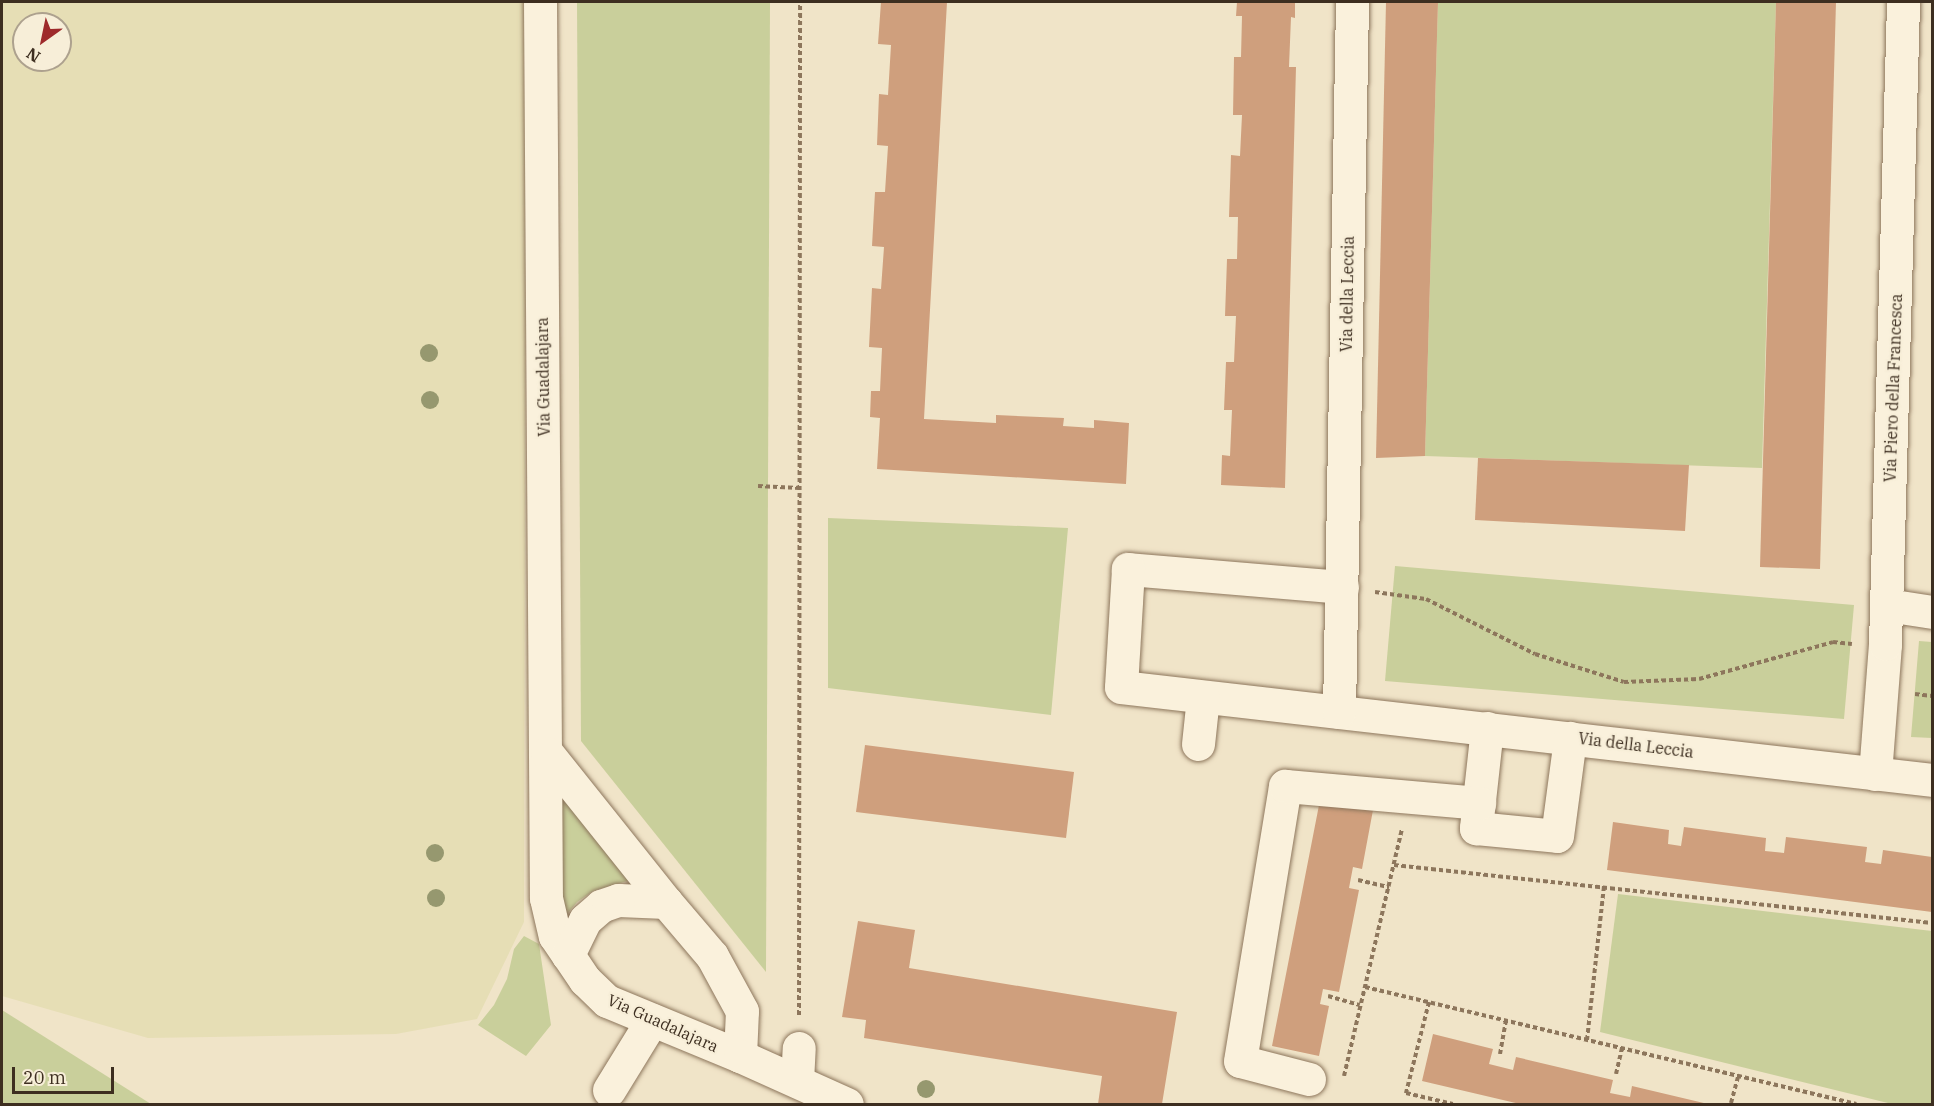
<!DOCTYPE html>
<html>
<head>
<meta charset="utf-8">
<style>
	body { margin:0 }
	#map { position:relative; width:1934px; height:1106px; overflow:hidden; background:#f0e4c8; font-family:"IBM Plex Serif",serif }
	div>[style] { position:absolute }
	.farmland>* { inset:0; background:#e6deb5 }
	.green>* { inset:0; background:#c9cf9b }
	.building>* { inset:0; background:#cf9f7d }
	.path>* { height:4px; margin-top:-2px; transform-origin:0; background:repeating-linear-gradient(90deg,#8d765c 0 4.5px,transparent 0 7.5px) }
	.roads { filter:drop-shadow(0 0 2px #8d765c) drop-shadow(0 0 2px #8d765c) }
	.minor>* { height:33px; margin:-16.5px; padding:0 16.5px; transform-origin:16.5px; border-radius:16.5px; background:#faf1dc }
	.trees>* { width:18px; height:18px; margin:-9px; border-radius:50%; background:#96986f }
	span { translate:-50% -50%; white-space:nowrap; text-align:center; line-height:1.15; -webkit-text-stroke:4.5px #f7eed8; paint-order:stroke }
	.street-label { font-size:16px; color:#3d2e20 }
	.frame { position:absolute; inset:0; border:3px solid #3d2e20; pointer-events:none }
	.north { position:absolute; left:12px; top:12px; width:60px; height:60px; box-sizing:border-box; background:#f7eed8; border:2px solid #ada18e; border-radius:50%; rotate:213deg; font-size:16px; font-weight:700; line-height:24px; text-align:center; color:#3d2e20 }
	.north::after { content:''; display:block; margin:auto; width:21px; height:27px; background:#9e2a2b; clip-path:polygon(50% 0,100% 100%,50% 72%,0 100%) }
	.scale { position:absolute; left:12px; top:1067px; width:102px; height:27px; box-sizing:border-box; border:3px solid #3d2e20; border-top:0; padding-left:8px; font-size:18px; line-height:21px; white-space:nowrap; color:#3d2e20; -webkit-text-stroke:4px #f7eed8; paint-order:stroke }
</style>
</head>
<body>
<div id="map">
	<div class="farmland">
		<div style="clip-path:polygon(evenodd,2px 2px,526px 2px,524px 922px,477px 1019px,396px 1034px,148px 1038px,2px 996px,2px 2px,24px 24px,60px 24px,60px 60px,24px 60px,24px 24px)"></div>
	</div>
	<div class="green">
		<div style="clip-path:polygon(577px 2px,770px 2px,766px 972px,581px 741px)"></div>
		<div style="clip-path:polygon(1438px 2px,1776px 2px,1762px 468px,1425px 456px)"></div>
		<div style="clip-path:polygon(828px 518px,1068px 528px,1051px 715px,828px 688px)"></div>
		<div style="clip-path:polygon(1395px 566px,1854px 605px,1844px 719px,1385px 681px)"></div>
		<div style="clip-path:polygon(1919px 641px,1932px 642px,1932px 738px,1911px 737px)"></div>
		<div style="clip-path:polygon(560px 793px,634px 879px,593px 891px,577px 902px,558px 925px)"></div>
		<div style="clip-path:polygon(1618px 894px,1932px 931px,1932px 1104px,1892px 1104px,1600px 1032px)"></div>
		<div style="clip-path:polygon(524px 936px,539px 944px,551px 1025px,526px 1056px,478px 1025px,494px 1005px,507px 979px,514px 949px)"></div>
		<div style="clip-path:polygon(2px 1010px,151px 1104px,2px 1104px)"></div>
	</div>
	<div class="building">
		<div style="clip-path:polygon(881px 2px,947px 2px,924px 419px,996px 423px,996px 415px,1064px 418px,1063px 426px,1094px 428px,1094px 420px,1129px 423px,1126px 484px,877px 469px,880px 418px,870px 417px,871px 391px,880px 391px,882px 348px,869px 347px,872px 288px,881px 289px,884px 247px,872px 246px,875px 192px,885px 192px,888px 146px,877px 145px,879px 94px,888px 95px,891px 45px,878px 44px)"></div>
		<div style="clip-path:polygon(1237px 2px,1295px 2px,1295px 18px,1291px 17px,1289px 67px,1296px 67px,1285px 488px,1221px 485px,1222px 455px,1230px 456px,1232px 410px,1224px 410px,1226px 362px,1234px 362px,1236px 316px,1225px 316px,1227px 259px,1237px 259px,1238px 217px,1229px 217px,1231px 155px,1240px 156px,1242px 115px,1233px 115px,1234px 57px,1241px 57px,1242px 16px,1236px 16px)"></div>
		<div style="clip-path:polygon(1386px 2px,1438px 2px,1425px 456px,1376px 458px)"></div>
		<div style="clip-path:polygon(1776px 2px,1836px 2px,1820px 569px,1760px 567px)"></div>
		<div style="clip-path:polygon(1478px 458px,1689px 465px,1685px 531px,1475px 520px)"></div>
		<div style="clip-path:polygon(865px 745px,1074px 772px,1066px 838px,856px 812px)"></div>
		<div style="clip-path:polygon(1320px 800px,1373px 810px,1362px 869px,1353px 867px,1349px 888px,1359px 890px,1339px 992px,1323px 989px,1320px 1004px,1329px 1006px,1319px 1056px,1272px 1046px)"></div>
		<div style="clip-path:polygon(1613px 822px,1669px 830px,1668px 844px,1681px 846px,1684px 827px,1766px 838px,1765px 851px,1784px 853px,1786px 837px,1867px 847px,1865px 862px,1881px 864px,1883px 850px,1932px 857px,1932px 912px,1607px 870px)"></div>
		<div style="clip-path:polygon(858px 921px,915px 930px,909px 968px,1177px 1012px,1162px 1104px,1098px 1104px,1102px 1076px,864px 1038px,866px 1020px,842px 1017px)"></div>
		<div style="clip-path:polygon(1433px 1034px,1493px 1049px,1489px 1064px,1513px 1070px,1516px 1057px,1613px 1080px,1610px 1093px,1630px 1097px,1632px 1086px,1708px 1104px,1520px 1104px,1422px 1081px)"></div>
	</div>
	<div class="path">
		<div style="left:758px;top:486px;width:42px;rotate:2.7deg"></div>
		<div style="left:1375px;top:592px;width:51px;rotate:7.8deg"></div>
		<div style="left:1426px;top:599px;width:122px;rotate:26.8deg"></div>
		<div style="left:1535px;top:654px;width:93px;rotate:17.5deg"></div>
		<div style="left:1624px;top:682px;width:75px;rotate:-2.3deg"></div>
		<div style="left:1699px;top:679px;width:139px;rotate:-15.4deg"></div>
		<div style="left:1833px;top:642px;width:19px;rotate:6deg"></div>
		<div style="left:1915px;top:694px;width:17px;rotate:7deg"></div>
		<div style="left:1394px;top:865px;width:541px;rotate:6.15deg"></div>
		<div style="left:1358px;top:880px;width:32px;rotate:13deg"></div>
		<div style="left:1365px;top:987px;width:505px;rotate:13.4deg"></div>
		<div style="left:1328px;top:996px;width:33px;rotate:16deg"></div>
		<div style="left:1429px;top:1002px;width:94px;rotate:104.2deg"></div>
		<div style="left:1406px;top:1093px;width:48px;rotate:13.2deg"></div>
		<div style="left:799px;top:1015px;width:1013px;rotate:-89.94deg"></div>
		<div style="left:1587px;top:1040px;width:155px;rotate:-83.7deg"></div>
		<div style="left:1500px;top:1054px;width:34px;rotate:-80deg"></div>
		<div style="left:1616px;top:1074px;width:27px;rotate:-77deg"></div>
		<div style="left:1344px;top:1076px;width:254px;rotate:-76.8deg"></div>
		<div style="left:1731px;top:1103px;width:28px;rotate:-75deg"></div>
	</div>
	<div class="roads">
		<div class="minor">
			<div style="left:540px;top:2px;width:896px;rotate:89.62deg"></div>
			<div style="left:546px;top:898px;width:39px;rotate:77deg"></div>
			<div style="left:555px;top:936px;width:23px;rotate:56deg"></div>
			<div style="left:1342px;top:587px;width:215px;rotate:-175.2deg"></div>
			<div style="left:1128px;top:569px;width:118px;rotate:93.4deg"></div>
			<div style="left:1121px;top:687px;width:816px;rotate:6.54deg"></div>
			<div style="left:1887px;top:605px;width:46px;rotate:8.8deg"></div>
			<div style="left:1339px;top:712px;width:710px;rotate:-88.95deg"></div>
			<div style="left:1487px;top:728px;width:101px;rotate:96.3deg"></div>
			<div style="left:1476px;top:828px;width:81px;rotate:5.6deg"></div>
			<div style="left:1557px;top:836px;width:99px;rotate:-82.4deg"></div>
			<div style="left:1198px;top:744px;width:47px;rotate:-83.9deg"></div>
			<div style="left:547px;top:753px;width:191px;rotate:51.4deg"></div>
			<div style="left:1875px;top:774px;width:130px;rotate:-85.6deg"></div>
			<div style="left:1885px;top:644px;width:642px;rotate:-88.39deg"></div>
			<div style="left:740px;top:1056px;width:45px;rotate:-87.5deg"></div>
			<div style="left:742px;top:1011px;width:63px;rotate:-118.6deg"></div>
			<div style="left:712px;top:956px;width:71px;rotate:-130.4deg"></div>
			<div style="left:666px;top:902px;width:48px;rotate:-177.6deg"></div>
			<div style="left:618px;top:900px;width:18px;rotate:161deg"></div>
			<div style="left:601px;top:906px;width:21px;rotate:139deg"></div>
			<div style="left:585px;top:920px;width:39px;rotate:116deg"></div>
			<div style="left:568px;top:955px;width:30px;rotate:56deg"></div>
			<div style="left:585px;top:980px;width:30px;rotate:44deg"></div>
			<div style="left:607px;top:1001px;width:144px;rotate:22.5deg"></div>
			<div style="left:740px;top:1056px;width:117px;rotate:24.2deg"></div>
			<div style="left:1309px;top:1079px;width:71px;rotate:-165.4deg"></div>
			<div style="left:1240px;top:1061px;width:279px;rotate:-80.7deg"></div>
			<div style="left:1285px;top:786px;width:195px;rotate:5deg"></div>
			<div style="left:797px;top:1081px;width:33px;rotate:-87deg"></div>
			<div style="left:609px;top:1090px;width:82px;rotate:-58.4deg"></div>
		</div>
	</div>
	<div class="trees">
		<div style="left:429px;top:353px"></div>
		<div style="left:430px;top:400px"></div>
		<div style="left:435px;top:853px"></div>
		<div style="left:436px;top:898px"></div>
		<div style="left:926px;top:1089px"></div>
	</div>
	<div class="street-label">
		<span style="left:1347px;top:294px;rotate:-89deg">Via della Leccia</span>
		<span style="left:543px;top:377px;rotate:-91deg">Via Guadalajara</span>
		<span style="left:1893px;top:388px;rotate:-88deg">Via Piero della Francesca</span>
		<span style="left:1636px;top:745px;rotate:7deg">Via della Leccia</span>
		<span style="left:663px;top:1023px;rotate:24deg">Via Guadalajara</span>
	</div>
	<div class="frame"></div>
	<div class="north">N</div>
	<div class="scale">20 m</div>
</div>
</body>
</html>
